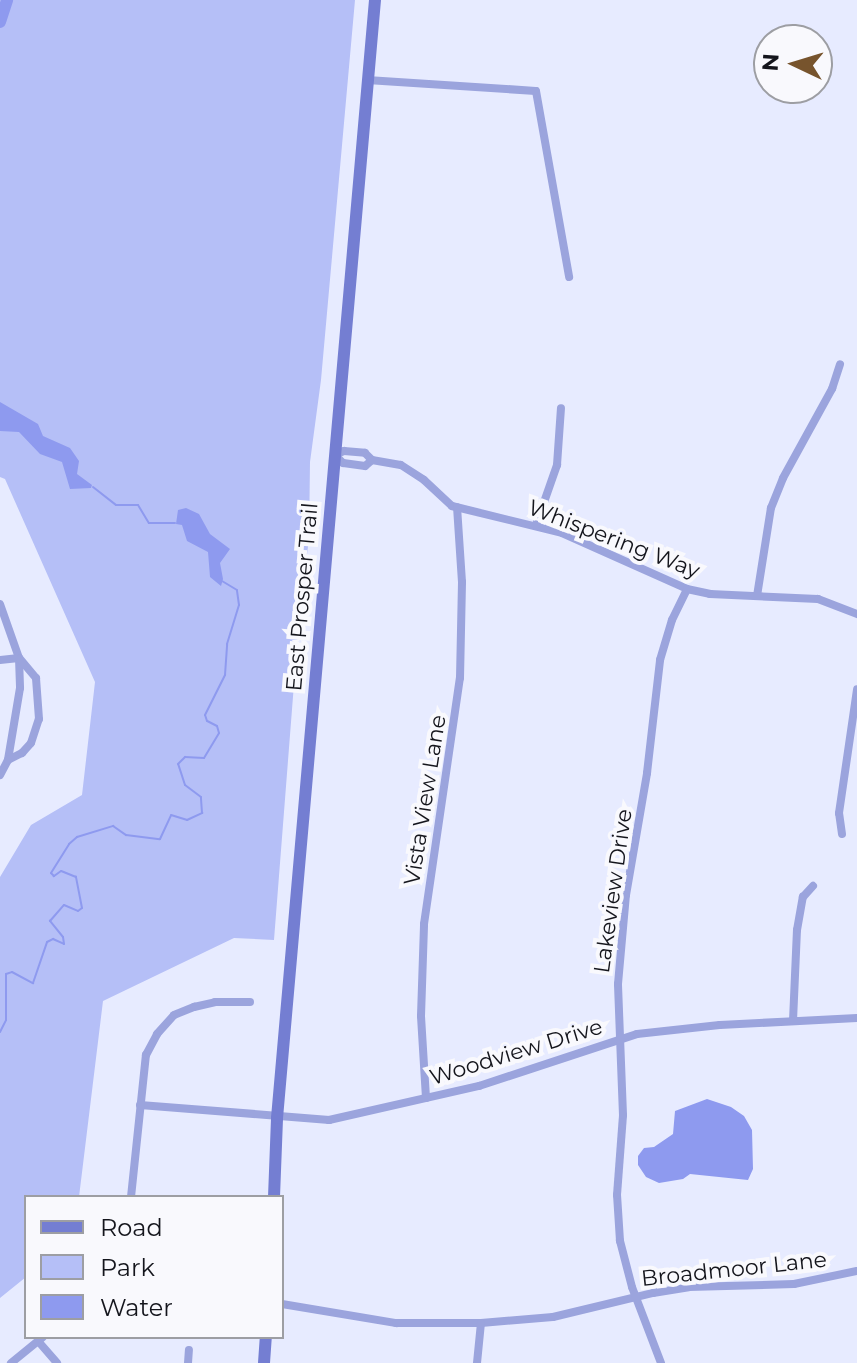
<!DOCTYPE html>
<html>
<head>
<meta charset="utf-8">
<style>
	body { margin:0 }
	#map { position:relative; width:857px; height:1363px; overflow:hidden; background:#e7ebff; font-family:Montserrat,sans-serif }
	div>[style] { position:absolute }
	.green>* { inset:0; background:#b5bff7 }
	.water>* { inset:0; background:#8e9aef }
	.stream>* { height:2px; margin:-1px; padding:0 1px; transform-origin:1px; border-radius:1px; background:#8e9aef }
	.river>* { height:12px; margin:-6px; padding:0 6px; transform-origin:6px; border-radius:6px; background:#8e9aef }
	.minor>* { height:8px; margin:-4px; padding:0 4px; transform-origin:4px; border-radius:4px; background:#9ba4dd }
	.secondary>* { height:12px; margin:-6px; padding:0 6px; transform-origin:6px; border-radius:6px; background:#747ed2 }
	span { translate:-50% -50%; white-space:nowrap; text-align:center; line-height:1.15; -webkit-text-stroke:8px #f9f9fd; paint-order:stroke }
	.street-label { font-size:22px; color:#14151c }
	.legend { position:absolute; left:24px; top:1195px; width:260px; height:144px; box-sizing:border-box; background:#f9f9fd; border:2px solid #9d9ea3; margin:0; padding:10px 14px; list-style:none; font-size:24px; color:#14151c }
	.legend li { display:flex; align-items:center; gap:16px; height:40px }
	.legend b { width:40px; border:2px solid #9d9ea3 }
	.north { position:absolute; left:753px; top:24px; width:80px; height:80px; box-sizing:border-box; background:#f9f9fd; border:2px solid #9d9ea3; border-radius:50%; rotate:274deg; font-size:22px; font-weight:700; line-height:32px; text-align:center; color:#14151c }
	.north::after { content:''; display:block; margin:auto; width:28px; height:36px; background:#77542d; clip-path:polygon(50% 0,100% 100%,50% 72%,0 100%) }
</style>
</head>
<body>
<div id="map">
	<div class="green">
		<div style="clip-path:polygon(0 0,355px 0,321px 380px,310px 462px,309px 539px,300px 607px,274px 940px,234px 938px,103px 1001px,79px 1197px,26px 1197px,26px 1277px,0 1298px,0 877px,31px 825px,82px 795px,95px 682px,5px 479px,0 477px)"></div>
	</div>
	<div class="water">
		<div style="clip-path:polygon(0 402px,38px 424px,43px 436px,70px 448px,79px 461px,77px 474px,92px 485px,91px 488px,70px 489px,62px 462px,40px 454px,19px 432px,0 431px)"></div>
		<div style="clip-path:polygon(186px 508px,199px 514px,210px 534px,230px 549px,220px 563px,223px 579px,221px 586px,210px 577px,208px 552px,187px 541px,182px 525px,176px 524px,178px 510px)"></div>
		<div style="clip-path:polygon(707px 1099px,731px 1107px,744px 1116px,752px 1130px,753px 1169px,748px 1180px,690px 1174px,683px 1179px,659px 1183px,646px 1177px,638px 1165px,638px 1156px,644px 1148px,654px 1147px,673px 1134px,675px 1111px)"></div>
	</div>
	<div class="stream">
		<div style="left:93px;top:487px;width:29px;rotate:38deg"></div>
		<div style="left:116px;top:505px;width:22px"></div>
		<div style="left:138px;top:505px;width:21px;rotate:59deg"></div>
		<div style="left:149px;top:523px;width:26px"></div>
		<div style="left:0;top:1032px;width:13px;rotate:-63deg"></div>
		<div style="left:6px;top:1020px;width:46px;rotate:-90deg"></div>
		<div style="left:6px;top:974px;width:6px;rotate:-18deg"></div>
		<div style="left:12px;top:972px;width:24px;rotate:28deg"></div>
		<div style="left:33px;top:983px;width:43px;rotate:-71.1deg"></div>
		<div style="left:47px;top:942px;width:7px;rotate:-27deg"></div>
		<div style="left:53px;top:939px;width:12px;rotate:24deg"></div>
		<div style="left:64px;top:944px;width:7px;rotate:-98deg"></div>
		<div style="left:63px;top:937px;width:21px;rotate:-129deg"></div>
		<div style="left:50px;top:921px;width:21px;rotate:-49deg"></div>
		<div style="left:64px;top:905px;width:15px;rotate:23deg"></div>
		<div style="left:78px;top:911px;width:5px;rotate:-37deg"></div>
		<div style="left:82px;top:908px;width:32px;rotate:-101deg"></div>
		<div style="left:76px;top:877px;width:16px;rotate:-158deg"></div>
		<div style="left:61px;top:871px;width:9px;rotate:144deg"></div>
		<div style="left:54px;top:876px;width:4px;rotate:-135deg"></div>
		<div style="left:51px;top:873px;width:34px;rotate:-58deg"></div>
		<div style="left:69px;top:844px;width:11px;rotate:-41deg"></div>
		<div style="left:77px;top:837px;width:38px;rotate:-17deg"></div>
		<div style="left:113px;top:826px;width:16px;rotate:35deg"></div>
		<div style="left:126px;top:835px;width:34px;rotate:7deg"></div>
		<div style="left:160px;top:839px;width:26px;rotate:-65deg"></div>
		<div style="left:171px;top:815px;width:17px;rotate:17deg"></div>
		<div style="left:187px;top:820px;width:17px;rotate:-25deg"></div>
		<div style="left:202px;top:813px;width:16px;rotate:-94deg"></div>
		<div style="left:201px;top:797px;width:20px;rotate:-143deg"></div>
		<div style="left:185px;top:785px;width:22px;rotate:-108deg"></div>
		<div style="left:178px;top:764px;width:10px;rotate:-45deg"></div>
		<div style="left:185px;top:757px;width:19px;rotate:3deg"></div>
		<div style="left:204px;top:758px;width:29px;rotate:-59deg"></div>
		<div style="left:219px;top:733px;width:7px;rotate:-106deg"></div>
		<div style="left:217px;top:726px;width:11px;rotate:-153deg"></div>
		<div style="left:207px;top:721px;width:6px;rotate:-108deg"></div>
		<div style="left:205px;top:715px;width:45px;rotate:-63.4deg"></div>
		<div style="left:225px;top:675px;width:31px;rotate:-86deg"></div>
		<div style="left:227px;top:644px;width:41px;rotate:-72.9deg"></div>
		<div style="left:239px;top:605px;width:15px;rotate:-98deg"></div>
		<div style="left:237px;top:590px;width:17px;rotate:-149deg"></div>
	</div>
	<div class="river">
		<div style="left:0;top:22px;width:23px;rotate:-72deg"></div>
	</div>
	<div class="minor">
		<div style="left:367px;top:80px;width:169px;rotate:3.7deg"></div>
		<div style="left:536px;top:91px;width:189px;rotate:79.9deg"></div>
		<div style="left:372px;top:460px;width:9px;rotate:139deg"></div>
		<div style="left:365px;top:466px;width:22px;rotate:-172deg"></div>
		<div style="left:343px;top:463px;width:11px;rotate:-135deg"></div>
		<div style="left:335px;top:455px;width:10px;rotate:-24deg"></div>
		<div style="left:344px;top:451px;width:21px;rotate:5deg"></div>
		<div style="left:365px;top:453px;width:10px;rotate:45deg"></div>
		<div style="left:372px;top:460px;width:29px;rotate:10deg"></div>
		<div style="left:401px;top:465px;width:27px;rotate:33deg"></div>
		<div style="left:424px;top:480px;width:38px;rotate:43deg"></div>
		<div style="left:452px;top:506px;width:113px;rotate:13.8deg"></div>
		<div style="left:562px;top:533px;width:137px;rotate:24.1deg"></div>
		<div style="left:687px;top:589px;width:24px;rotate:12deg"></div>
		<div style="left:710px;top:594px;width:108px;rotate:2.7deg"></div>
		<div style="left:818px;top:599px;width:42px;rotate:21deg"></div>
		<div style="left:536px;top:525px;width:64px;rotate:-70.7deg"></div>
		<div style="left:557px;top:465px;width:57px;rotate:-86deg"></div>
		<div style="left:757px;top:596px;width:89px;rotate:-81deg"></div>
		<div style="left:771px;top:508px;width:32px;rotate:-68deg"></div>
		<div style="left:783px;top:478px;width:102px;rotate:-61.2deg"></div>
		<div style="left:832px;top:389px;width:26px;rotate:-72deg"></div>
		<div style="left:0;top:604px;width:57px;rotate:70.6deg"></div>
		<div style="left:19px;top:658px;width:30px;rotate:88deg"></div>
		<div style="left:20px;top:688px;width:73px;rotate:99.5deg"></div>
		<div style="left:8px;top:760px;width:17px;rotate:118deg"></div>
		<div style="left:0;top:660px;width:19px;rotate:-6deg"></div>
		<div style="left:8px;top:760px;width:16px;rotate:-27deg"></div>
		<div style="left:22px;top:753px;width:13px;rotate:-48deg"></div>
		<div style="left:31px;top:743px;width:25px;rotate:-72deg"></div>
		<div style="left:39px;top:719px;width:41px;rotate:-94.2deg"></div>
		<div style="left:36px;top:678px;width:25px;rotate:-130deg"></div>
		<div style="left:842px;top:834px;width:21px;rotate:-98deg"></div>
		<div style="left:839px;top:813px;width:125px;rotate:-81.7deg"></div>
		<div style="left:793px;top:1021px;width:91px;rotate:-87.5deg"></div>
		<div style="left:797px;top:930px;width:34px;rotate:-80deg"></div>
		<div style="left:803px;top:897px;width:15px;rotate:-48deg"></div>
		<div style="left:426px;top:1098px;width:82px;rotate:-93.5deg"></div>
		<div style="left:421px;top:1016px;width:92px;rotate:-88.1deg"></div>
		<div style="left:424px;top:924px;width:249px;rotate:-81.7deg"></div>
		<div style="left:460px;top:678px;width:96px;rotate:-88.8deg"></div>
		<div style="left:462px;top:582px;width:75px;rotate:-93.8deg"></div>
		<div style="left:140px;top:1105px;width:190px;rotate:4.5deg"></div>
		<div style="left:329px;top:1120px;width:154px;rotate:-12.8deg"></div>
		<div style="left:479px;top:1086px;width:166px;rotate:-18.2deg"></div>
		<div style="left:637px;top:1034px;width:83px;rotate:-6.2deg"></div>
		<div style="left:720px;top:1025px;width:137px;rotate:-2.9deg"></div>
		<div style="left:131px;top:1197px;width:143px;rotate:-84deg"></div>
		<div style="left:146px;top:1055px;width:24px;rotate:-62deg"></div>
		<div style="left:157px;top:1034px;width:25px;rotate:-48deg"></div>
		<div style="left:174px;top:1015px;width:22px;rotate:-22deg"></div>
		<div style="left:194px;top:1007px;width:22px;rotate:-13deg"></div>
		<div style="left:215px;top:1002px;width:35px"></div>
		<div style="left:282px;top:1304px;width:116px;rotate:9.5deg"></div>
		<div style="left:396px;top:1323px;width:85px"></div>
		<div style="left:481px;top:1323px;width:72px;rotate:-4.8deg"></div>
		<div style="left:553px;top:1317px;width:103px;rotate:-13.5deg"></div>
		<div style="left:653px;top:1293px;width:36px;rotate:-9deg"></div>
		<div style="left:689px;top:1287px;width:105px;rotate:-1.6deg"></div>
		<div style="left:794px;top:1284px;width:64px;rotate:-11.7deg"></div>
		<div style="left:38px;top:1341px;width:29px;rotate:49deg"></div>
		<div style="left:11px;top:1363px;width:41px;rotate:-39.1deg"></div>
		<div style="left:188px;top:1363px;width:13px;rotate:-86deg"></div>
		<div style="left:477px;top:1363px;width:40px;rotate:-84.3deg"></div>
		<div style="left:661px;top:1363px;width:81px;rotate:-110.9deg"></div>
		<div style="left:632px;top:1287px;width:48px;rotate:-104.6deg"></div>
		<div style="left:620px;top:1241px;width:46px;rotate:-93.7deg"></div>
		<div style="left:617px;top:1195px;width:80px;rotate:-85.7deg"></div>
		<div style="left:623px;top:1115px;width:131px;rotate:-92.2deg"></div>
		<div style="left:618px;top:984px;width:89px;rotate:-84.9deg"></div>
		<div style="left:626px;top:895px;width:124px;rotate:-80.2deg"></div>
		<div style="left:647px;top:773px;width:114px;rotate:-83.4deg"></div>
		<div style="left:660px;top:660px;width:42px;rotate:-73.3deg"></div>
		<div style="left:672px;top:620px;width:34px;rotate:-64deg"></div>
	</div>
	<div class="secondary">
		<div style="left:274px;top:1197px;width:79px;rotate:-87.8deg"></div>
		<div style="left:277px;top:1118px;width:1122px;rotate:-84.99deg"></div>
		<div style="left:264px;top:1363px;width:26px;rotate:-86deg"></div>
	</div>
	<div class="street-label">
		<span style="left:614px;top:539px;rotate:21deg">Whispering Way</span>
		<span style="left:302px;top:597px;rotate:-85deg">East Prosper Trail</span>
		<span style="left:425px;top:800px;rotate:-81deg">Vista View Lane</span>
		<span style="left:613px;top:891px;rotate:-82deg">Lakeview Drive</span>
		<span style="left:516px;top:1052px;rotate:-17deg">Woodview Drive</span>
		<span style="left:734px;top:1269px;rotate:-6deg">Broadmoor Lane</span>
	</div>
	<ul class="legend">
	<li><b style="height:10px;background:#747ed2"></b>Road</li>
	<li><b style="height:22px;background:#b5bff7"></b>Park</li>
	<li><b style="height:22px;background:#8e9aef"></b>Water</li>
	</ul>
	<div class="north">N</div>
</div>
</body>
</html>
